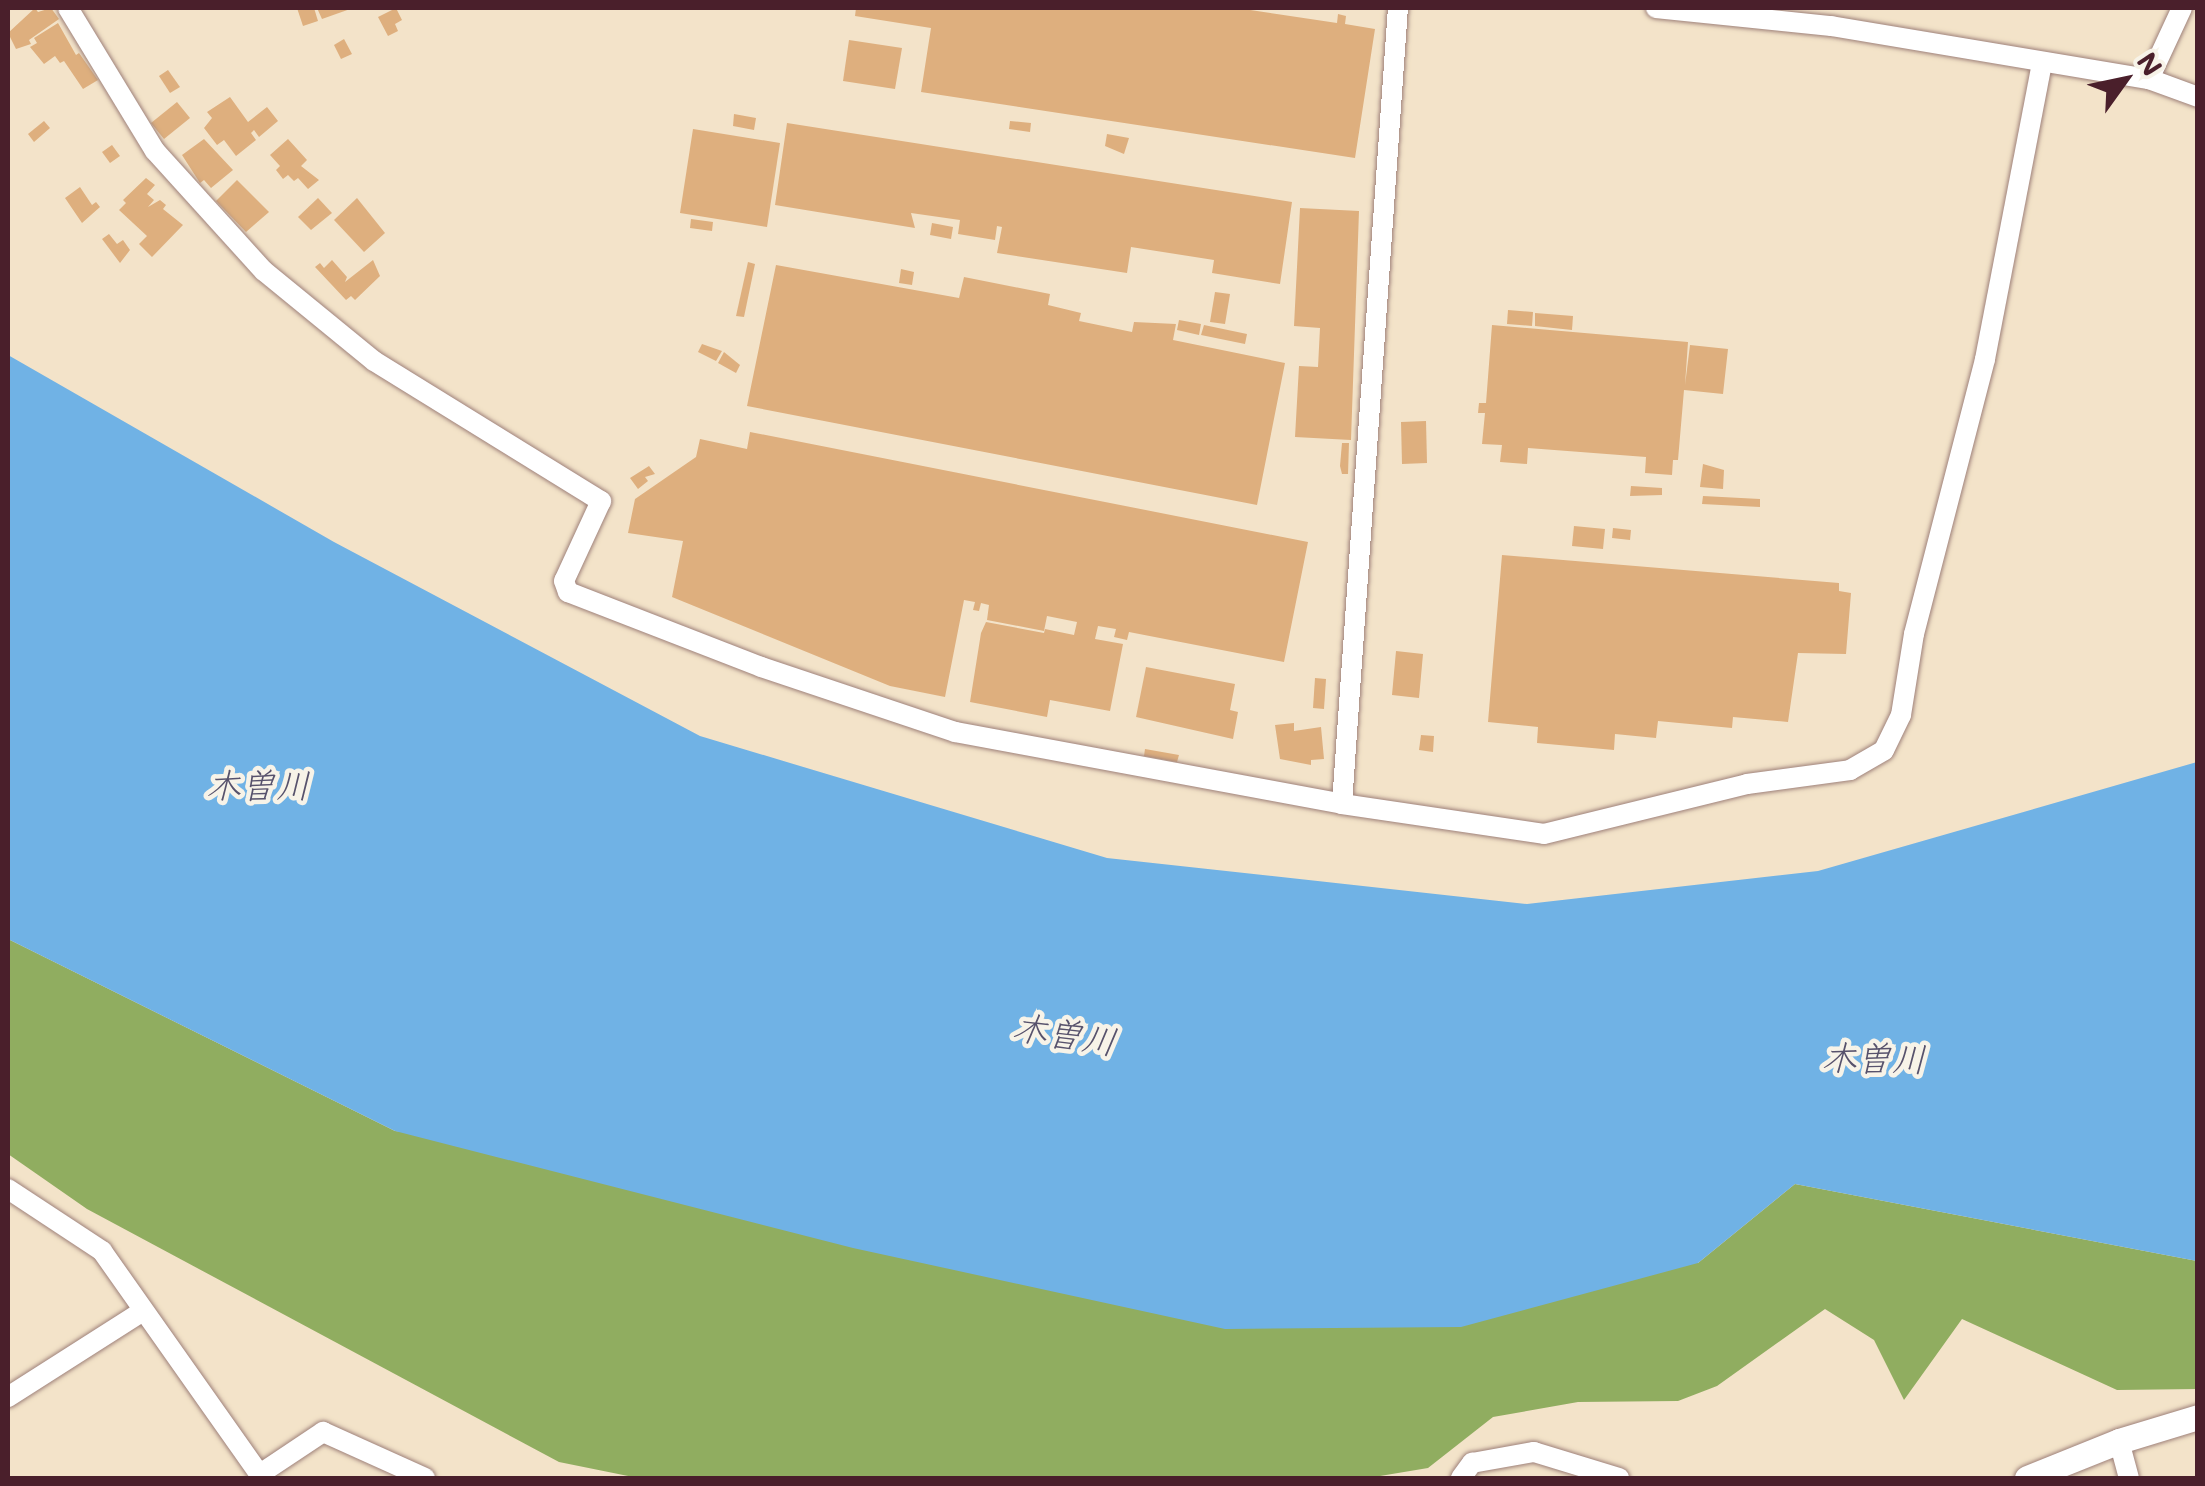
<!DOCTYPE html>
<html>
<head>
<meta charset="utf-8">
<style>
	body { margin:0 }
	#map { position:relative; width:2205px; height:1486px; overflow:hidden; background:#f3e3c9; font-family:Mali,"Klee One",sans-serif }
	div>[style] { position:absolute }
	.forest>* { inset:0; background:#90ad60 }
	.water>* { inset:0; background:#70b2e5 }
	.building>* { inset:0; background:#deaf7e }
	.roads { filter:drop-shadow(0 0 2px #9e817a) drop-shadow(0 0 2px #9e817a) }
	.minor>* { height:20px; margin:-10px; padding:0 10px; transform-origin:10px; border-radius:10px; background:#fff }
	.major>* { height:25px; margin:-12.5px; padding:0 12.5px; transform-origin:12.5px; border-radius:12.5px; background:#fff }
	span { translate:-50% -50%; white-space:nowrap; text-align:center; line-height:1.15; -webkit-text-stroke:9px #f7f3e8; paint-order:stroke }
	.water-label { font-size:35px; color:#57526c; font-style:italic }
	.frame { position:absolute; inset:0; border:10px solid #4a1f2b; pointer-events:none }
	.north { position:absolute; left:2075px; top:30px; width:100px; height:100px; -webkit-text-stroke:8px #f7f3e8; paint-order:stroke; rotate:57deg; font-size:28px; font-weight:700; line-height:40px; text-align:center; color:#4a1f2b }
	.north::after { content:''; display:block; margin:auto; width:35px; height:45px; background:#4a1f2b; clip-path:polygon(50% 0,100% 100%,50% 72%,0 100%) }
</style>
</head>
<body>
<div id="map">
	<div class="forest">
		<div style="clip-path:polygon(8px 939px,395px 1131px,1698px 1263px,1795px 1184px,2197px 1261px,2197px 1389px,2117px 1390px,1962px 1319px,1904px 1400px,1874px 1340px,1825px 1309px,1717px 1386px,1678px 1401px,1578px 1402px,1493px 1417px,1428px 1468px,1368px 1478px,638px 1478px,559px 1462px,87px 1209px,8px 1154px)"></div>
	</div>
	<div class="water">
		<div style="clip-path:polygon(8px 355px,334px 542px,700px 736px,1107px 858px,1527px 904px,1818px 871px,2197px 762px,2197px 1261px,1795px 1184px,1698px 1263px,1461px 1327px,1225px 1329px,853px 1248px,395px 1131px,8px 939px)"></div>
	</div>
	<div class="building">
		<div style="clip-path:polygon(35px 8px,38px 12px,51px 8px,59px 19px,29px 40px,31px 44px,16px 49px,8px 33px)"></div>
		<div style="clip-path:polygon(297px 8px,314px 8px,318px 21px,303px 26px)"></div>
		<div style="clip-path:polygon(317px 8px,353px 8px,322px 19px)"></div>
		<div style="clip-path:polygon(396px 8px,402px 20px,395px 24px,398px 31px,388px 36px,378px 17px)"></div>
		<div style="clip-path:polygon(856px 8px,1237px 8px,1337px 23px,1338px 14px,1346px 16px,1345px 24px,1375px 29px,1355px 158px,921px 92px,931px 28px,855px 16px)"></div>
		<div style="clip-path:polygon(58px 23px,76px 55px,79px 53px,98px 80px,83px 89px,64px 61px,60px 63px,55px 56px,44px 64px,30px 47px,37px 43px,34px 38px)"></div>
		<div style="clip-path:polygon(344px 39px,352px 54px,341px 59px,334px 45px)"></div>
		<div style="clip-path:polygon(849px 40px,902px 48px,895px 89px,843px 81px)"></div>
		<div style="clip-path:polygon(168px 70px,180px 87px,170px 93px,159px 76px)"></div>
		<div style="clip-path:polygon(230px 97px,248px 122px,267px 107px,278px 121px,259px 137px,254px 130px,251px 133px,256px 140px,236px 156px,224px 140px,217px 145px,204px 128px,212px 118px,207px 112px)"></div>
		<div style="clip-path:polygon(177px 102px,190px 118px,164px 139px,151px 123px)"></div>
		<div style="clip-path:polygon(734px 114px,756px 118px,754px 130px,733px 126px)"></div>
		<div style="clip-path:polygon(44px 121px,50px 128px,34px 142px,28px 134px)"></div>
		<div style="clip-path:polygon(1010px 121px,1031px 123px,1030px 132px,1009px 129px)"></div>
		<div style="clip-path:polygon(787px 123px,1292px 202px,1280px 284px,1212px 273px,1214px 260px,1131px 247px,1127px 273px,997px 253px,1002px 227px,997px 226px,995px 240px,958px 234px,960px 220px,911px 213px,915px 228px,775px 205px)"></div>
		<div style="clip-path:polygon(693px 129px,780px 143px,767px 227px,680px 213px)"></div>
		<div style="clip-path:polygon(1107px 134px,1129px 138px,1124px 154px,1105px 146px)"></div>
		<div style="clip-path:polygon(204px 139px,233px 170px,211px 188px,204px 180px,200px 183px,182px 155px)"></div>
		<div style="clip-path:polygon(288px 139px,307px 160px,301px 166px,319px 180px,308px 189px,298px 178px,294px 181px,288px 175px,283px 179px,276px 170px,280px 166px,270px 155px)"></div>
		<div style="clip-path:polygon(112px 145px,120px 156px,110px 163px,102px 152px)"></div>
		<div style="clip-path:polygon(146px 178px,155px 185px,147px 194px,154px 200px,148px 207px,160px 200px,166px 205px,163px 209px,183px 225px,152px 257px,139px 244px,147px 236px,119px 210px,126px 203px,123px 200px)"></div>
		<div style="clip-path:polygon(237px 180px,269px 212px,246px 232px,216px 201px)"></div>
		<div style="clip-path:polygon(80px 187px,92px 205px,96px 202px,100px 207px,82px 223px,65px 198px)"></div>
		<div style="clip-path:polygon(318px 198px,332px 213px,311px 230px,298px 217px)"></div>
		<div style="clip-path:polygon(357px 198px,385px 233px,364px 252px,334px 220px)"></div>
		<div style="clip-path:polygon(1300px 208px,1359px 211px,1351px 440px,1295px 437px,1299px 366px,1318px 367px,1320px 328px,1294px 326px)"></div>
		<div style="clip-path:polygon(691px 219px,713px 222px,712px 231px,690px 228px)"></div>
		<div style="clip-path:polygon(932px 223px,953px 227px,951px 239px,930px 235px)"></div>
		<div style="clip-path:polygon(109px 234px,117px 244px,123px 240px,130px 250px,120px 263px,102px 239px)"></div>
		<div style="clip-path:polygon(332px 260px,347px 277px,345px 282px,373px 260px,380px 276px,355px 300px,351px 296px,346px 300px,315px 267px,320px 263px,324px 268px)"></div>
		<div style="clip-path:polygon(748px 262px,755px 264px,744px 317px,736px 316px)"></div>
		<div style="clip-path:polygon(776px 265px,959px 298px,964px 277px,1050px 294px,1048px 305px,1081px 313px,1079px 321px,1132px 332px,1134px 322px,1176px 324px,1173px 340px,1285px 363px,1257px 505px,747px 406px)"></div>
		<div style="clip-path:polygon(901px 269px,914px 272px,912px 285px,899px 283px)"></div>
		<div style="clip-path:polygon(1215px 292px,1230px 294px,1225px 324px,1210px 322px)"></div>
		<div style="clip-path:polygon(1508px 310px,1533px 312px,1532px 326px,1507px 324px)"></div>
		<div style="clip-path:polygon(1535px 313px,1573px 316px,1572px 330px,1535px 326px)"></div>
		<div style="clip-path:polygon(1179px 320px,1201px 324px,1199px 335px,1177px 330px)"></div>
		<div style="clip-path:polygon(1204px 325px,1247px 334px,1245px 344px,1201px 335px)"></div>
		<div style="clip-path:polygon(1492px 325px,1688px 342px,1685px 385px,1690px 345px,1728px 349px,1723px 394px,1684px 390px,1678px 460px,1673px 460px,1672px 475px,1645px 473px,1646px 457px,1528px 448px,1527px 464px,1500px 462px,1502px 445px,1482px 444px,1485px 413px,1478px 413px,1479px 403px,1486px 403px)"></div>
		<div style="clip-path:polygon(702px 344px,722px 351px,716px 361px,698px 352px)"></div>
		<div style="clip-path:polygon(724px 352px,740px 365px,736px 373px,718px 363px)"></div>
		<div style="clip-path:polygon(1426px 421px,1427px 463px,1402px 464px,1401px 422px)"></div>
		<div style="clip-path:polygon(750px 432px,1308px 542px,1284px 662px,1129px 632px,1127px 640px,1114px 637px,1116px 629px,1098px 626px,1095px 639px,1123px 644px,1110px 711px,1050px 700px,1047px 717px,970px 702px,981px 633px,986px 622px,1044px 633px,1045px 629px,1074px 635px,1077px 622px,1047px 616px,1044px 631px,987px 620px,989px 605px,981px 603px,979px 611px,973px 610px,975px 602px,964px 600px,945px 697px,890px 686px,672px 597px,683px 541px,628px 533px,635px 499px,696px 457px,700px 439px,747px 449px)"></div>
		<div style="clip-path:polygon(1342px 443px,1349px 443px,1348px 474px,1342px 474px,1340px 466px)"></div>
		<div style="clip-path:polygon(1703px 464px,1724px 470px,1723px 489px,1700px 487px)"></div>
		<div style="clip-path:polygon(649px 466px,655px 474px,645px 477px,648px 481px,638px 489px,630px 478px)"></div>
		<div style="clip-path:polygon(1631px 486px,1662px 488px,1662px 495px,1630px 496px)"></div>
		<div style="clip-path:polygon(1703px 496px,1760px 499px,1760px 507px,1702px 504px)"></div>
		<div style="clip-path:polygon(1574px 526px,1605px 529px,1603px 549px,1572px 546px)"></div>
		<div style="clip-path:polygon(1613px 528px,1631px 530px,1630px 540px,1612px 538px)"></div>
		<div style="clip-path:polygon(1502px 555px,1839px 583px,1839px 591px,1851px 593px,1846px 654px,1798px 653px,1788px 722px,1733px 717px,1732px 728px,1658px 721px,1656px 738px,1615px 734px,1614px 750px,1537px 743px,1538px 727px,1488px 722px)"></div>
		<div style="clip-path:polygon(1396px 651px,1423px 654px,1419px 698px,1392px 695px)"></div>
		<div style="clip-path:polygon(1146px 667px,1235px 684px,1230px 710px,1238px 712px,1233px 739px,1136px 717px)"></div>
		<div style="clip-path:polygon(1315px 678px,1326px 679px,1324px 709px,1313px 708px)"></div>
		<div style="clip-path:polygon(1294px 723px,1294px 731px,1321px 727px,1324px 759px,1311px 760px,1311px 765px,1280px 759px,1275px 725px)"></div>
		<div style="clip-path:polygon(1421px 735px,1434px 736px,1433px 752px,1419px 750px)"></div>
		<div style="clip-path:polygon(1145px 749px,1179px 755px,1177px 762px,1144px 756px)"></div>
	</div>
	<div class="roads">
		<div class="minor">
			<div style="left:68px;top:8px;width:167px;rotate:58.7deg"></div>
			<div style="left:155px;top:151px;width:162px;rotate:47.8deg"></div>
			<div style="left:264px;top:271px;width:142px;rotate:39.3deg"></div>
			<div style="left:374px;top:361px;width:267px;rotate:31.7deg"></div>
			<div style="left:601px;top:501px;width:88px;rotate:114.8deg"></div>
			<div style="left:564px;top:581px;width:12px;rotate:70deg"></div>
			<div style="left:568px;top:592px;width:207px;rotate:21.2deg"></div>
			<div style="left:761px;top:667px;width:205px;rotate:18.5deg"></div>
			<div style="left:955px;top:732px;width:394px;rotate:10.5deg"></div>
			<div style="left:1342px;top:804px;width:204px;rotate:8.4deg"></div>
			<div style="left:1544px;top:834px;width:209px;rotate:-13.8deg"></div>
			<div style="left:1747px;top:784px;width:104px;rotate:-7.7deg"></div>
			<div style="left:1850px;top:770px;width:39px;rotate:-30deg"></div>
			<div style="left:1884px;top:750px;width:39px;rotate:-64deg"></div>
			<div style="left:1901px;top:715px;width:82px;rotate:-80.9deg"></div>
			<div style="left:1914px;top:634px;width:284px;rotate:-75.5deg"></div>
			<div style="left:1985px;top:359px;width:302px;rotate:-79.1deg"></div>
			<div style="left:1656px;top:8px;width:176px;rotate:5.9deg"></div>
			<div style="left:1831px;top:26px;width:322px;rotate:9.5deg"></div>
			<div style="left:2149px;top:79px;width:52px;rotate:20.2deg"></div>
			<div style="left:2149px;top:79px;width:78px;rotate:-65.1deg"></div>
			<div style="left:1342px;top:804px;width:798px;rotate:-85.98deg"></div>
			<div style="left:8px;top:1189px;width:113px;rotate:33.4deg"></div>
			<div style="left:102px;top:1251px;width:278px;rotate:54.8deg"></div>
			<div style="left:8px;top:1397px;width:160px;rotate:-32.5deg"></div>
			<div style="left:2119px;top:1441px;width:38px;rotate:75deg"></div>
			<div style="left:260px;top:1474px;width:76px;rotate:-33.7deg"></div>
			<div style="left:323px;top:1432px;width:112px;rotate:24.3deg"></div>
			<div style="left:1461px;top:1478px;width:19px;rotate:-54deg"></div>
			<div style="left:1472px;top:1463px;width:63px;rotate:-10.1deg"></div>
			<div style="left:1534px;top:1452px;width:89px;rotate:17deg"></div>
		</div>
		<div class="major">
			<div style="left:2027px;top:1478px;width:99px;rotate:-21.9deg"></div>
			<div style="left:2119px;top:1441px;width:83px;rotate:-16.9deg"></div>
		</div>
	</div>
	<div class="water-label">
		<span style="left:258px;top:784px">木曽川</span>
		<span style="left:1065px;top:1033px;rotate:9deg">木曽川</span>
		<span style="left:1874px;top:1057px;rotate:1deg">木曽川</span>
	</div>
	<div class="frame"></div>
	<div class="north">N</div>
</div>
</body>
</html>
